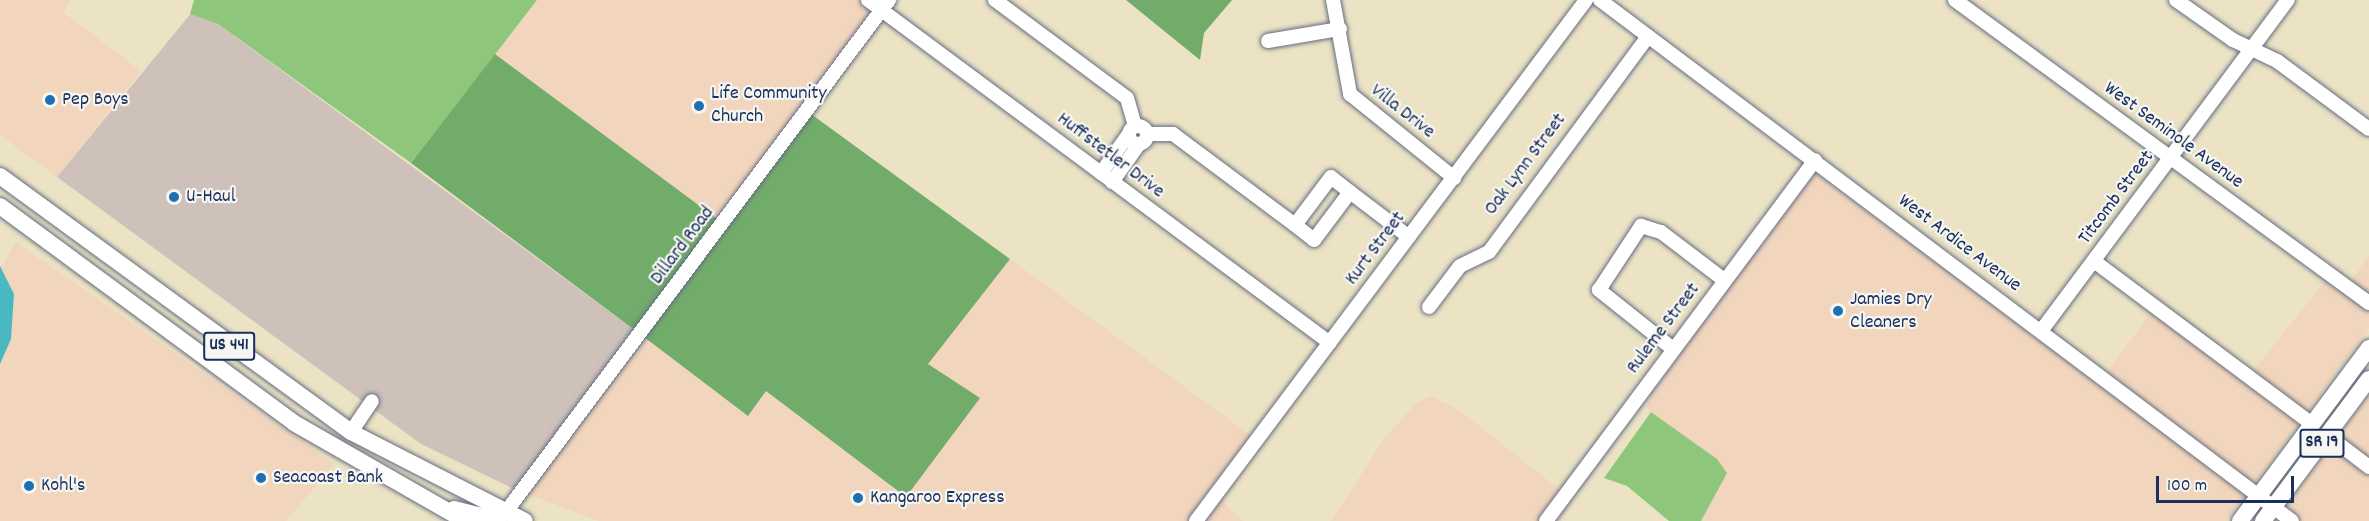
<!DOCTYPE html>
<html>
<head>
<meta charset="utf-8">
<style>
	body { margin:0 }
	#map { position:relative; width:2369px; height:521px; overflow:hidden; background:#ece3c5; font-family:Dekko,sans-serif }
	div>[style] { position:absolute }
	.built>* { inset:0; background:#f1d5bd }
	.industrial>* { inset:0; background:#cec1ba }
	.green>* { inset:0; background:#8ec77b }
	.forest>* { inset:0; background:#72ac6b }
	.water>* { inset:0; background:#49b8c0 }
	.roads { filter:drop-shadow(0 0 2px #646e82) drop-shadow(0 0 2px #646e82) }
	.minor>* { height:14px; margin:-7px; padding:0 7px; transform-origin:7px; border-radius:7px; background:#fff }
	.minor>.ring { margin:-7px; padding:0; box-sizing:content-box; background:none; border:14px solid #fff; border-radius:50% }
	.major>* { height:16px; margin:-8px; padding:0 8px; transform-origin:8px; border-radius:8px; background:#fff }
	.dots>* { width:16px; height:16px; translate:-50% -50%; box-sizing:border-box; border:3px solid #f6f6f2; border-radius:50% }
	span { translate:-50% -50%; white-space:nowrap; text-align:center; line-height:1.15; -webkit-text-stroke:4.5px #f6f6f2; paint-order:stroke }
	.shield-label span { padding:2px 4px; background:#f6f6f2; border:2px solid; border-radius:4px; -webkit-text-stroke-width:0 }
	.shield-label { font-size:18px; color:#1b2f5e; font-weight:700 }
	.poi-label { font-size:20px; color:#1b2f5e }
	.left { translate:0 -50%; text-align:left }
	.street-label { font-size:20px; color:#1b2f5e }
	.scale { position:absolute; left:2156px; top:476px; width:138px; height:27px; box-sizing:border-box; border:3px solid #1b2f5e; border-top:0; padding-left:8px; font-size:18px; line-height:21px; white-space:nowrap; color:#1b2f5e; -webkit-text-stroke:4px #f6f6f2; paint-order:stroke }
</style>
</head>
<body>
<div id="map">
	<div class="built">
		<div style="clip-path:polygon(0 0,71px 0,63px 12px,141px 71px,57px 177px,0 135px)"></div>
		<div style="clip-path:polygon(537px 0,859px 0,874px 12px,720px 221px,495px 54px)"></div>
		<div style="clip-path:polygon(1808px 168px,2247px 493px,2226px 521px,1701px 521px,1717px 459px,1647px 409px,1651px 388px)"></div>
		<div style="clip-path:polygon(16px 242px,334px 464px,286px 521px,0 521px,0 364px,11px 339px,14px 294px,1px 268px)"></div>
		<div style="clip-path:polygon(2369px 255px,2369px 328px,2253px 485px,2106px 373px,2156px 306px,2250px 375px,2329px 276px,2346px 288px)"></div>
		<div style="clip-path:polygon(1010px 259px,1253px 437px,1190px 521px,598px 521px,525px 493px,644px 337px,748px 416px,765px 390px,906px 497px,927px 364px)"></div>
		<div style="clip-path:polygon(2369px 395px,2369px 521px,2301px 521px,2285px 509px)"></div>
		<div style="clip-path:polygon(1431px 396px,1459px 410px,1574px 501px,1559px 521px,1331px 521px,1384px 439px,1416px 403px)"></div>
		<div style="clip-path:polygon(1221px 496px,1228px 508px,1243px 521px,1201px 521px)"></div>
	</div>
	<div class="industrial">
		<div style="clip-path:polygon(192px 12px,218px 24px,636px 331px,516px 490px,421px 444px,57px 177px)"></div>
	</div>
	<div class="green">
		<div style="clip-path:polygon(194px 0,537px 0,411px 163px,218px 24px,190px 14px)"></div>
		<div style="clip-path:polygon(1651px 412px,1717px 459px,1727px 473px,1701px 521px,1669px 521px,1627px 486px,1604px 478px)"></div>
	</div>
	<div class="forest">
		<div style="clip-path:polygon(1126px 0,1232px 0,1204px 33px,1200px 60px)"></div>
		<div style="clip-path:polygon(495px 54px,720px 221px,636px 331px,411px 163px)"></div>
		<div style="clip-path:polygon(811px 114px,1010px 259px,928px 364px,980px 398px,906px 497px,766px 391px,748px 416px,644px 337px)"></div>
	</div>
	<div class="water">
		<div style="clip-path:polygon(0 266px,14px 294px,11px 339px,0 364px)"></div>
	</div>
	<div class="roads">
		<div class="minor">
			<div style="left:868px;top:0;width:575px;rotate:36.59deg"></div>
			<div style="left:995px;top:0;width:164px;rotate:36.6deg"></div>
			<div style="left:1127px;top:98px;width:29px;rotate:74deg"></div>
			<div style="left:1333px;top:0;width:96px;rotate:79.7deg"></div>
			<div style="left:1350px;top:94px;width:134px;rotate:38.9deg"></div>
			<div style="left:1600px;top:0;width:866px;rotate:36.98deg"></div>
			<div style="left:1955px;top:0;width:513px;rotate:36.2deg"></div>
			<div style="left:2176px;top:0;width:70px;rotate:35.1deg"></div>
			<div style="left:2233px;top:40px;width:49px;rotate:25.5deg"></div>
			<div style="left:2277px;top:61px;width:114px;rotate:36.5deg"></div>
			<div style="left:1268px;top:41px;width:73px;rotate:-9.5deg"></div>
			<div class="ring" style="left:1129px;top:126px;width:4px;height:4px"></div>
			<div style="left:1147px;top:134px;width:26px"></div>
			<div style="left:1173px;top:134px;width:152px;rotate:36.7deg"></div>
			<div style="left:1295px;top:225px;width:24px;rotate:38deg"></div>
			<div style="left:1314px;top:240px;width:60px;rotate:-53.1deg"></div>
			<div style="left:1350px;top:192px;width:24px;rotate:-142deg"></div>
			<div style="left:1331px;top:177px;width:60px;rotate:126.9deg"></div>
			<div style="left:1101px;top:173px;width:47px;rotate:-54.6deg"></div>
			<div style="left:1112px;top:182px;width:47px;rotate:-54.6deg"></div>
			<div style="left:1350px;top:192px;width:74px;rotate:37.3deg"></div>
			<div style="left:2094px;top:261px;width:272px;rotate:36.8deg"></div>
			<div style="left:1429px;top:307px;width:51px;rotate:-52.9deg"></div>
			<div style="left:1460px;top:266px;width:32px;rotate:-26deg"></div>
			<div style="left:1489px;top:252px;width:268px;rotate:-53.6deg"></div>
			<div style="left:2041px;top:331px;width:413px;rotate:-53.3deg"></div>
			<div style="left:1673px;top:349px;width:95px;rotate:-141.4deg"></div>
			<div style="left:1599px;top:290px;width:77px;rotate:-56.7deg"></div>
			<div style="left:1641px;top:226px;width:21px;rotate:17deg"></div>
			<div style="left:1661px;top:232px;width:79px;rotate:37.3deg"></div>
			<div style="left:351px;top:432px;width:37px;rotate:-56deg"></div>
			<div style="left:2327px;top:435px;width:53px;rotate:37.3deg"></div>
			<div style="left:505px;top:513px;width:641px;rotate:-53.18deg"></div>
			<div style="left:1196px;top:521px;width:651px;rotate:-53.18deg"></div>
			<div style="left:1546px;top:521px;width:450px;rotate:-53.3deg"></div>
		</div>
		<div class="major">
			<div style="left:0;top:176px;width:434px;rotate:36.1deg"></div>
			<div style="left:351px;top:432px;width:195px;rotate:27.1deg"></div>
			<div style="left:0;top:206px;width:365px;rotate:36.4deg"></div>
			<div style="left:294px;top:423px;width:197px;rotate:29.8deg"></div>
			<div style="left:454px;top:509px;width:29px;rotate:14deg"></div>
			<div style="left:482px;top:516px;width:23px;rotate:-7deg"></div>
			<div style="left:2240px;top:521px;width:216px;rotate:-53.3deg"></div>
			<div style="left:2263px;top:521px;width:177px;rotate:-53.3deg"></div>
		</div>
	</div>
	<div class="dots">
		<div style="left:50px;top:100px;background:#1f6fb2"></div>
		<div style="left:699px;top:106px;background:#1f6fb2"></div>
		<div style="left:174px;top:197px;background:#1f6fb2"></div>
		<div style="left:1838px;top:311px;background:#1f6fb2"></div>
		<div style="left:261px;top:478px;background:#1f6fb2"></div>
		<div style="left:29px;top:486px;background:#1f6fb2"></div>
		<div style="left:858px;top:498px;background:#1f6fb2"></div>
	</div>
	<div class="shield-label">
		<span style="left:229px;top:346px">US 441</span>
		<span style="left:2322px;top:443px">SR 19</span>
	</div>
	<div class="poi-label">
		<span class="left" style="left:711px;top:106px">Life Community<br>Church</span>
		<span class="left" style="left:62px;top:100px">Pep Boys</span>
		<span class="left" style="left:186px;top:197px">U-Haul</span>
		<span class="left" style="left:1850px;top:312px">Jamies Dry<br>Cleaners</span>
		<span class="left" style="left:273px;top:478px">Seacoast Bank</span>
		<span class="left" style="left:41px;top:486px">Kohl's</span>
		<span class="left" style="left:870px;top:498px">Kangaroo Express</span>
	</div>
	<div class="street-label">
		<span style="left:1402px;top:112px;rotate:38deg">Villa Drive</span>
		<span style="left:2173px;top:136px;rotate:36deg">West Seminole Avenue</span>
		<span style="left:1110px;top:156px;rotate:37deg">Huffstetler Drive</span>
		<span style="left:1526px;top:165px;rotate:-53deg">Oak Lynn Street</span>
		<span style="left:2117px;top:198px;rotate:-53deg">Titcomb Street</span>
		<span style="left:1959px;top:244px;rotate:37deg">West Ardice Avenue</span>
		<span style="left:683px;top:246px;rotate:-53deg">Dillard Road</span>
		<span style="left:1376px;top:249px;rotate:-53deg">Kurt Street</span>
		<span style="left:1664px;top:329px;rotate:-53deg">Ruleme Street</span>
	</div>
	<div class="scale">100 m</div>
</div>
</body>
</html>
